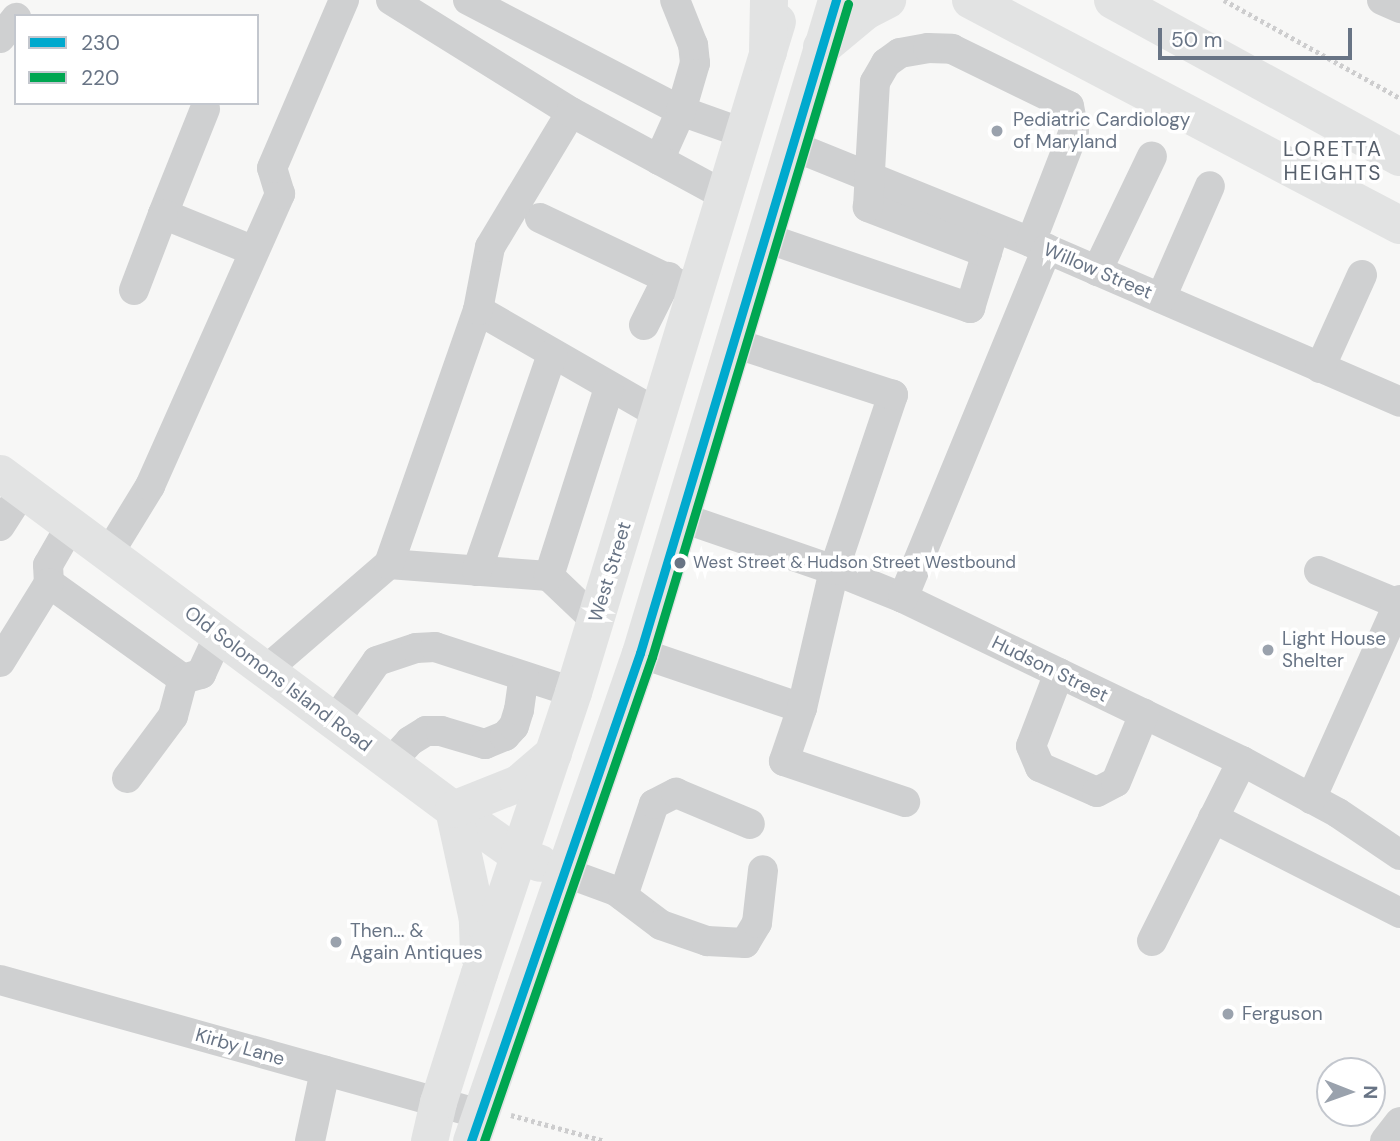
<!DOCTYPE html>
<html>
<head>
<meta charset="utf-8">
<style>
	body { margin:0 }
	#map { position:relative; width:1400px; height:1141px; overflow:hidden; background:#f7f7f6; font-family:"DM Sans",sans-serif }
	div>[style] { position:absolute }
	.path>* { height:4.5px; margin-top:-2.25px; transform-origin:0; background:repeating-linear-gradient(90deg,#cdcdce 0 3.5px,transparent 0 7px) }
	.minor>* { height:30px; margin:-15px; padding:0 15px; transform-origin:15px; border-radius:15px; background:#cfd0d1 }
	.major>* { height:37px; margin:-18.5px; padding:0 18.5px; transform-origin:18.5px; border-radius:18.5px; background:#e2e3e3 }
	.highway>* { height:38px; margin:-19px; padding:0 19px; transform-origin:19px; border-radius:19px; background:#e2e3e3 }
	.bus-1>* { height:9px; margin:-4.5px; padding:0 4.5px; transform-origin:4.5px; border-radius:4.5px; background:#00a9ce }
	.bus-2>* { height:9px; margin:-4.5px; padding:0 4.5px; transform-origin:4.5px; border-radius:4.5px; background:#00a651 }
	.dots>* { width:19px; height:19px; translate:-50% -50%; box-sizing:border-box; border:4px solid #fff; border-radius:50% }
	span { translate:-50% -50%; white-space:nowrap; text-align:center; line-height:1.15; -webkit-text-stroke:7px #fff; paint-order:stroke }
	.bus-label { font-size:17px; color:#687485 }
	.left { translate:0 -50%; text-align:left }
	.poi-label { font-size:19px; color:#687485 }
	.street-label { font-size:19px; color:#687485 }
	.neighbourhood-label { font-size:21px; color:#565f6b; letter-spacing:2px }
	.legend { position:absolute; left:14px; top:14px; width:245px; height:91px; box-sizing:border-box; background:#fff; border:2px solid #c3c7ce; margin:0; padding:9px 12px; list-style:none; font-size:21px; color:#687485 }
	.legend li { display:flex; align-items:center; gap:14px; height:35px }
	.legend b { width:35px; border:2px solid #c3c7ce }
	.north { position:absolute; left:1316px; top:1057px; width:70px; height:70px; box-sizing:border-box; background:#fff; border:2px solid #c3c7ce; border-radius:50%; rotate:91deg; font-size:19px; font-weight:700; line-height:28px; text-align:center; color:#687485 }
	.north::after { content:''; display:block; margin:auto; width:24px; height:32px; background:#9aa2ad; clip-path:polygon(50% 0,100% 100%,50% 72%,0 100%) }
	.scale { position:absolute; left:1158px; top:28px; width:194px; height:32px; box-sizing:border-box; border:4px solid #687485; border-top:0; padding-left:9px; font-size:21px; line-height:24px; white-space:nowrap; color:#687485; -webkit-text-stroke:5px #fff; paint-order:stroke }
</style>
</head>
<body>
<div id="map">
	<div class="path">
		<div style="left:1224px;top:0;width:201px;rotate:29.1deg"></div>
		<div style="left:511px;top:1115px;width:98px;rotate:15.5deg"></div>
	</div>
	<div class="minor">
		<div style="left:391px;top:0;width:212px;rotate:31.9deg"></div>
		<div style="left:468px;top:0;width:240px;rotate:27.5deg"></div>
		<div style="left:681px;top:111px;width:66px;rotate:19.5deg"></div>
		<div style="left:1382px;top:0;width:20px;rotate:24deg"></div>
		<div style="left:0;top:38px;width:26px;rotate:-51deg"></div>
		<div style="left:205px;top:109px;width:113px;rotate:111.8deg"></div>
		<div style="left:163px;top:214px;width:98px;rotate:22.1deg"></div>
		<div style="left:793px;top:146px;width:257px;rotate:22deg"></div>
		<div style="left:1031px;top:242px;width:402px;rotate:23.4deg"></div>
		<div style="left:659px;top:160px;width:54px;rotate:-65.8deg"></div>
		<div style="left:681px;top:111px;width:50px;rotate:-73.7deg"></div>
		<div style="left:695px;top:63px;width:18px;rotate:-96deg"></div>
		<div style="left:693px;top:45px;width:48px;rotate:-111.8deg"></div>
		<div style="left:540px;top:218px;width:173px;rotate:25.4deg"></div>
		<div style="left:766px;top:238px;width:216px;rotate:18.9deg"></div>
		<div style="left:970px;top:308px;width:78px;rotate:-73deg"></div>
		<div style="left:987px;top:253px;width:128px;rotate:-158.9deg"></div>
		<div style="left:868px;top:207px;width:125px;rotate:-86.8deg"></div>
		<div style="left:875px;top:82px;width:22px;rotate:-60deg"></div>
		<div style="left:886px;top:63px;width:17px;rotate:-36deg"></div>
		<div style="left:900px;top:53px;width:28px;rotate:-10deg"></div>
		<div style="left:928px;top:48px;width:24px;rotate:2deg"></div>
		<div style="left:952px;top:49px;width:130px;rotate:26deg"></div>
		<div style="left:1069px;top:106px;width:25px;rotate:79deg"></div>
		<div style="left:1074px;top:131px;width:119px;rotate:111.2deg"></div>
		<div style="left:1097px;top:271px;width:127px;rotate:-64.4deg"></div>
		<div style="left:134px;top:290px;width:81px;rotate:-69.1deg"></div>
		<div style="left:1161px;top:298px;width:122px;rotate:-66.4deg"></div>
		<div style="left:478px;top:310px;width:209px;rotate:29.9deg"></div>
		<div style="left:644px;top:325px;width:54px;rotate:-63.4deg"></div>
		<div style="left:1320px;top:368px;width:102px;rotate:-65.7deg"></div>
		<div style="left:683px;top:518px;width:160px;rotate:19deg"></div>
		<div style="left:834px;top:570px;width:74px;rotate:22.1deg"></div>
		<div style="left:903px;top:598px;width:376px;rotate:25.7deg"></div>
		<div style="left:1242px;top:761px;width:109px;rotate:28.4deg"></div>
		<div style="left:1338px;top:813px;width:75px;rotate:34.1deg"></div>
		<div style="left:71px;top:525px;width:46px;rotate:119.9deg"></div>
		<div style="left:48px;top:565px;width:18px;rotate:87deg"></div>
		<div style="left:49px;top:583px;width:165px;rotate:35.6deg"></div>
		<div style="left:183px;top:679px;width:19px;rotate:-16deg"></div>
		<div style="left:201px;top:674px;width:43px;rotate:-65.2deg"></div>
		<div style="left:0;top:526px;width:43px;rotate:-57.4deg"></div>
		<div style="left:109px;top:553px;width:79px;rotate:-58.5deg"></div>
		<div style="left:150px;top:486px;width:320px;rotate:-66deg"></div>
		<div style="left:280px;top:194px;width:27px;rotate:-107deg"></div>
		<div style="left:272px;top:168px;width:183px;rotate:-66.8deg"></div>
		<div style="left:389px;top:564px;width:160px;rotate:4.3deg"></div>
		<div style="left:477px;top:571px;width:230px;rotate:-70.9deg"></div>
		<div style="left:1319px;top:571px;width:86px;rotate:22.7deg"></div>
		<div style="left:903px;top:598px;width:378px;rotate:-67.6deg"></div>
		<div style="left:595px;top:620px;width:64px;rotate:-136.3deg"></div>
		<div style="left:549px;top:576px;width:197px;rotate:-72.3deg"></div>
		<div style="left:640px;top:653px;width:171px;rotate:18.8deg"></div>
		<div style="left:802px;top:708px;width:142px;rotate:-76.9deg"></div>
		<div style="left:834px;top:570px;width:185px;rotate:-71.4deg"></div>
		<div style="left:893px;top:395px;width:167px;rotate:-161.9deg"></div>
		<div style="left:0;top:662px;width:93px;rotate:-58.2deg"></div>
		<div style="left:266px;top:670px;width:162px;rotate:-40.8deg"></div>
		<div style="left:389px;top:564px;width:269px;rotate:-70.7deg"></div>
		<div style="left:478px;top:310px;width:64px;rotate:-79.2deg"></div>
		<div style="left:490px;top:247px;width:157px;rotate:-59deg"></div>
		<div style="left:571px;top:112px;width:174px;rotate:28.5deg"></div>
		<div style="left:1059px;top:673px;width:78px;rotate:111deg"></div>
		<div style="left:1031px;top:746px;width:23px;rotate:67deg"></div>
		<div style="left:1040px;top:767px;width:62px;rotate:23.7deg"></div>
		<div style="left:1097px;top:792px;width:21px;rotate:-28deg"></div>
		<div style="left:1116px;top:782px;width:74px;rotate:-67.6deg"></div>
		<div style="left:802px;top:708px;width:56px;rotate:108.8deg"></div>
		<div style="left:784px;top:761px;width:128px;rotate:18.7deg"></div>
		<div style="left:335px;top:721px;width:73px;rotate:-55deg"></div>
		<div style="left:377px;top:661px;width:41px;rotate:-18.4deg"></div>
		<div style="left:416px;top:648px;width:19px;rotate:-3deg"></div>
		<div style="left:435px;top:647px;width:145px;rotate:18.1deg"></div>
		<div style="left:391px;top:762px;width:28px;rotate:-48deg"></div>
		<div style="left:410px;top:741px;width:19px;rotate:-32deg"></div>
		<div style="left:426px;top:731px;width:15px"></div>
		<div style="left:441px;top:731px;width:46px;rotate:16.5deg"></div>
		<div style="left:485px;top:744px;width:22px;rotate:-22deg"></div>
		<div style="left:505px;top:736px;width:13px;rotate:-48deg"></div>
		<div style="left:514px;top:726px;width:17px;rotate:-73deg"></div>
		<div style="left:519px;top:710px;width:34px;rotate:-82deg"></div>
		<div style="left:127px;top:778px;width:77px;rotate:-53.4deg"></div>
		<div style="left:173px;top:716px;width:38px;rotate:-75deg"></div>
		<div style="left:1311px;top:799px;width:218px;rotate:-65.9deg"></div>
		<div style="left:1213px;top:818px;width:210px;rotate:26.9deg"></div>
		<div style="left:564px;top:872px;width:55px;rotate:20.1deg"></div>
		<div style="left:616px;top:891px;width:56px;rotate:37.1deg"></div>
		<div style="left:661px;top:925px;width:49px;rotate:19.2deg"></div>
		<div style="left:707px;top:941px;width:38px;rotate:3deg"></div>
		<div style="left:745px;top:943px;width:23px;rotate:-59deg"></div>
		<div style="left:757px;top:923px;width:53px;rotate:-83.5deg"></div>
		<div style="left:623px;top:896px;width:97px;rotate:-71.4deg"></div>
		<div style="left:654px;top:804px;width:25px;rotate:-27deg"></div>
		<div style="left:676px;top:793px;width:80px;rotate:22.7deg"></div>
		<div style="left:1152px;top:941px;width:201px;rotate:-63.4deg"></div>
		<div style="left:0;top:980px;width:498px;rotate:15.6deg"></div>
		<div style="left:310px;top:1141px;width:72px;rotate:-77.9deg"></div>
		<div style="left:1385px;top:1141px;width:24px;rotate:-52deg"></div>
	</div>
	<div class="major">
		<div style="left:0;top:473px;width:564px;rotate:36.57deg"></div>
		<div style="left:453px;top:809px;width:80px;rotate:35.3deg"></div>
		<div style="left:518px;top:855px;width:23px;rotate:20deg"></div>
		<div style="left:478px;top:954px;width:35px;rotate:-92deg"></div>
		<div style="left:477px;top:919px;width:113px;rotate:-102.3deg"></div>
		<div style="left:453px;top:809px;width:70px;rotate:-21.8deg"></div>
		<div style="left:518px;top:783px;width:46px;rotate:-40.6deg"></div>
		<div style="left:429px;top:1141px;width:40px;rotate:-77deg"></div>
		<div style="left:438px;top:1102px;width:135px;rotate:-72.4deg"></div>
		<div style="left:479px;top:973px;width:296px;rotate:-71.5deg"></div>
		<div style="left:573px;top:692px;width:701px;rotate:-73.09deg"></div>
		<div style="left:471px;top:1141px;width:516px;rotate:-70.9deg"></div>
		<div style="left:640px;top:653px;width:682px;rotate:-73.29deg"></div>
	</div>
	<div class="highway">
		<div style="left:971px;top:0;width:484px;rotate:27.7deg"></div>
		<div style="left:1113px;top:0;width:327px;rotate:28.7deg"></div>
		<div style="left:822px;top:47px;width:56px;rotate:-39.9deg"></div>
		<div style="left:865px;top:11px;width:25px;rotate:-27deg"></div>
		<div style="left:768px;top:52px;width:52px;rotate:-88.9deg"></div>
	</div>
	<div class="bus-1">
		<div style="left:471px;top:1141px;width:516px;rotate:-70.9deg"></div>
		<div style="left:640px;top:653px;width:682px;rotate:-73.29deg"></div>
	</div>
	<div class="bus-2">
		<div style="left:484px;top:1141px;width:512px;rotate:-70.86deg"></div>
		<div style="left:652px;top:657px;width:682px;rotate:-73.29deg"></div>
	</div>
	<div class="dots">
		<div style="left:997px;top:131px;background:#9aa2ad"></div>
		<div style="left:680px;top:563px;background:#687485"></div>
		<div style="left:1268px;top:650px;background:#9aa2ad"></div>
		<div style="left:336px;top:942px;background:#9aa2ad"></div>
		<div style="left:1228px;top:1014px;background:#9aa2ad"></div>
	</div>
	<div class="bus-label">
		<span class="left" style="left:693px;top:563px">West Street &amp; Hudson Street Westbound</span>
	</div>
	<div class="poi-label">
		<span class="left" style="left:1013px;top:131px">Pediatric Cardiology<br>of Maryland</span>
		<span class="left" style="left:1282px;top:650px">Light House<br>Shelter</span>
		<span class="left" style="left:350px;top:942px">Then... &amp;<br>Again Antiques</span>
		<span class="left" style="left:1242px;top:1014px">Ferguson</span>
	</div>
	<div class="street-label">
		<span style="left:1098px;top:271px;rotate:23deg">Willow Street</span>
		<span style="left:610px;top:572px;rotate:-73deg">West Street</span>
		<span style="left:1050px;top:669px;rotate:26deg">Hudson Street</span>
		<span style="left:278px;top:679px;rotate:37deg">Old Solomons Island Road</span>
		<span style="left:240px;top:1047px;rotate:16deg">Kirby Lane</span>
	</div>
	<div class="neighbourhood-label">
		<span style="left:1333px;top:161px">LORETTA<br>HEIGHTS</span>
	</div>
	<ul class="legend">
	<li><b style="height:9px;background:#00a9ce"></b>230</li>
	<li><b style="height:9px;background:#00a651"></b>220</li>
	</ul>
	<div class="north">N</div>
	<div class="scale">50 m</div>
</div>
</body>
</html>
